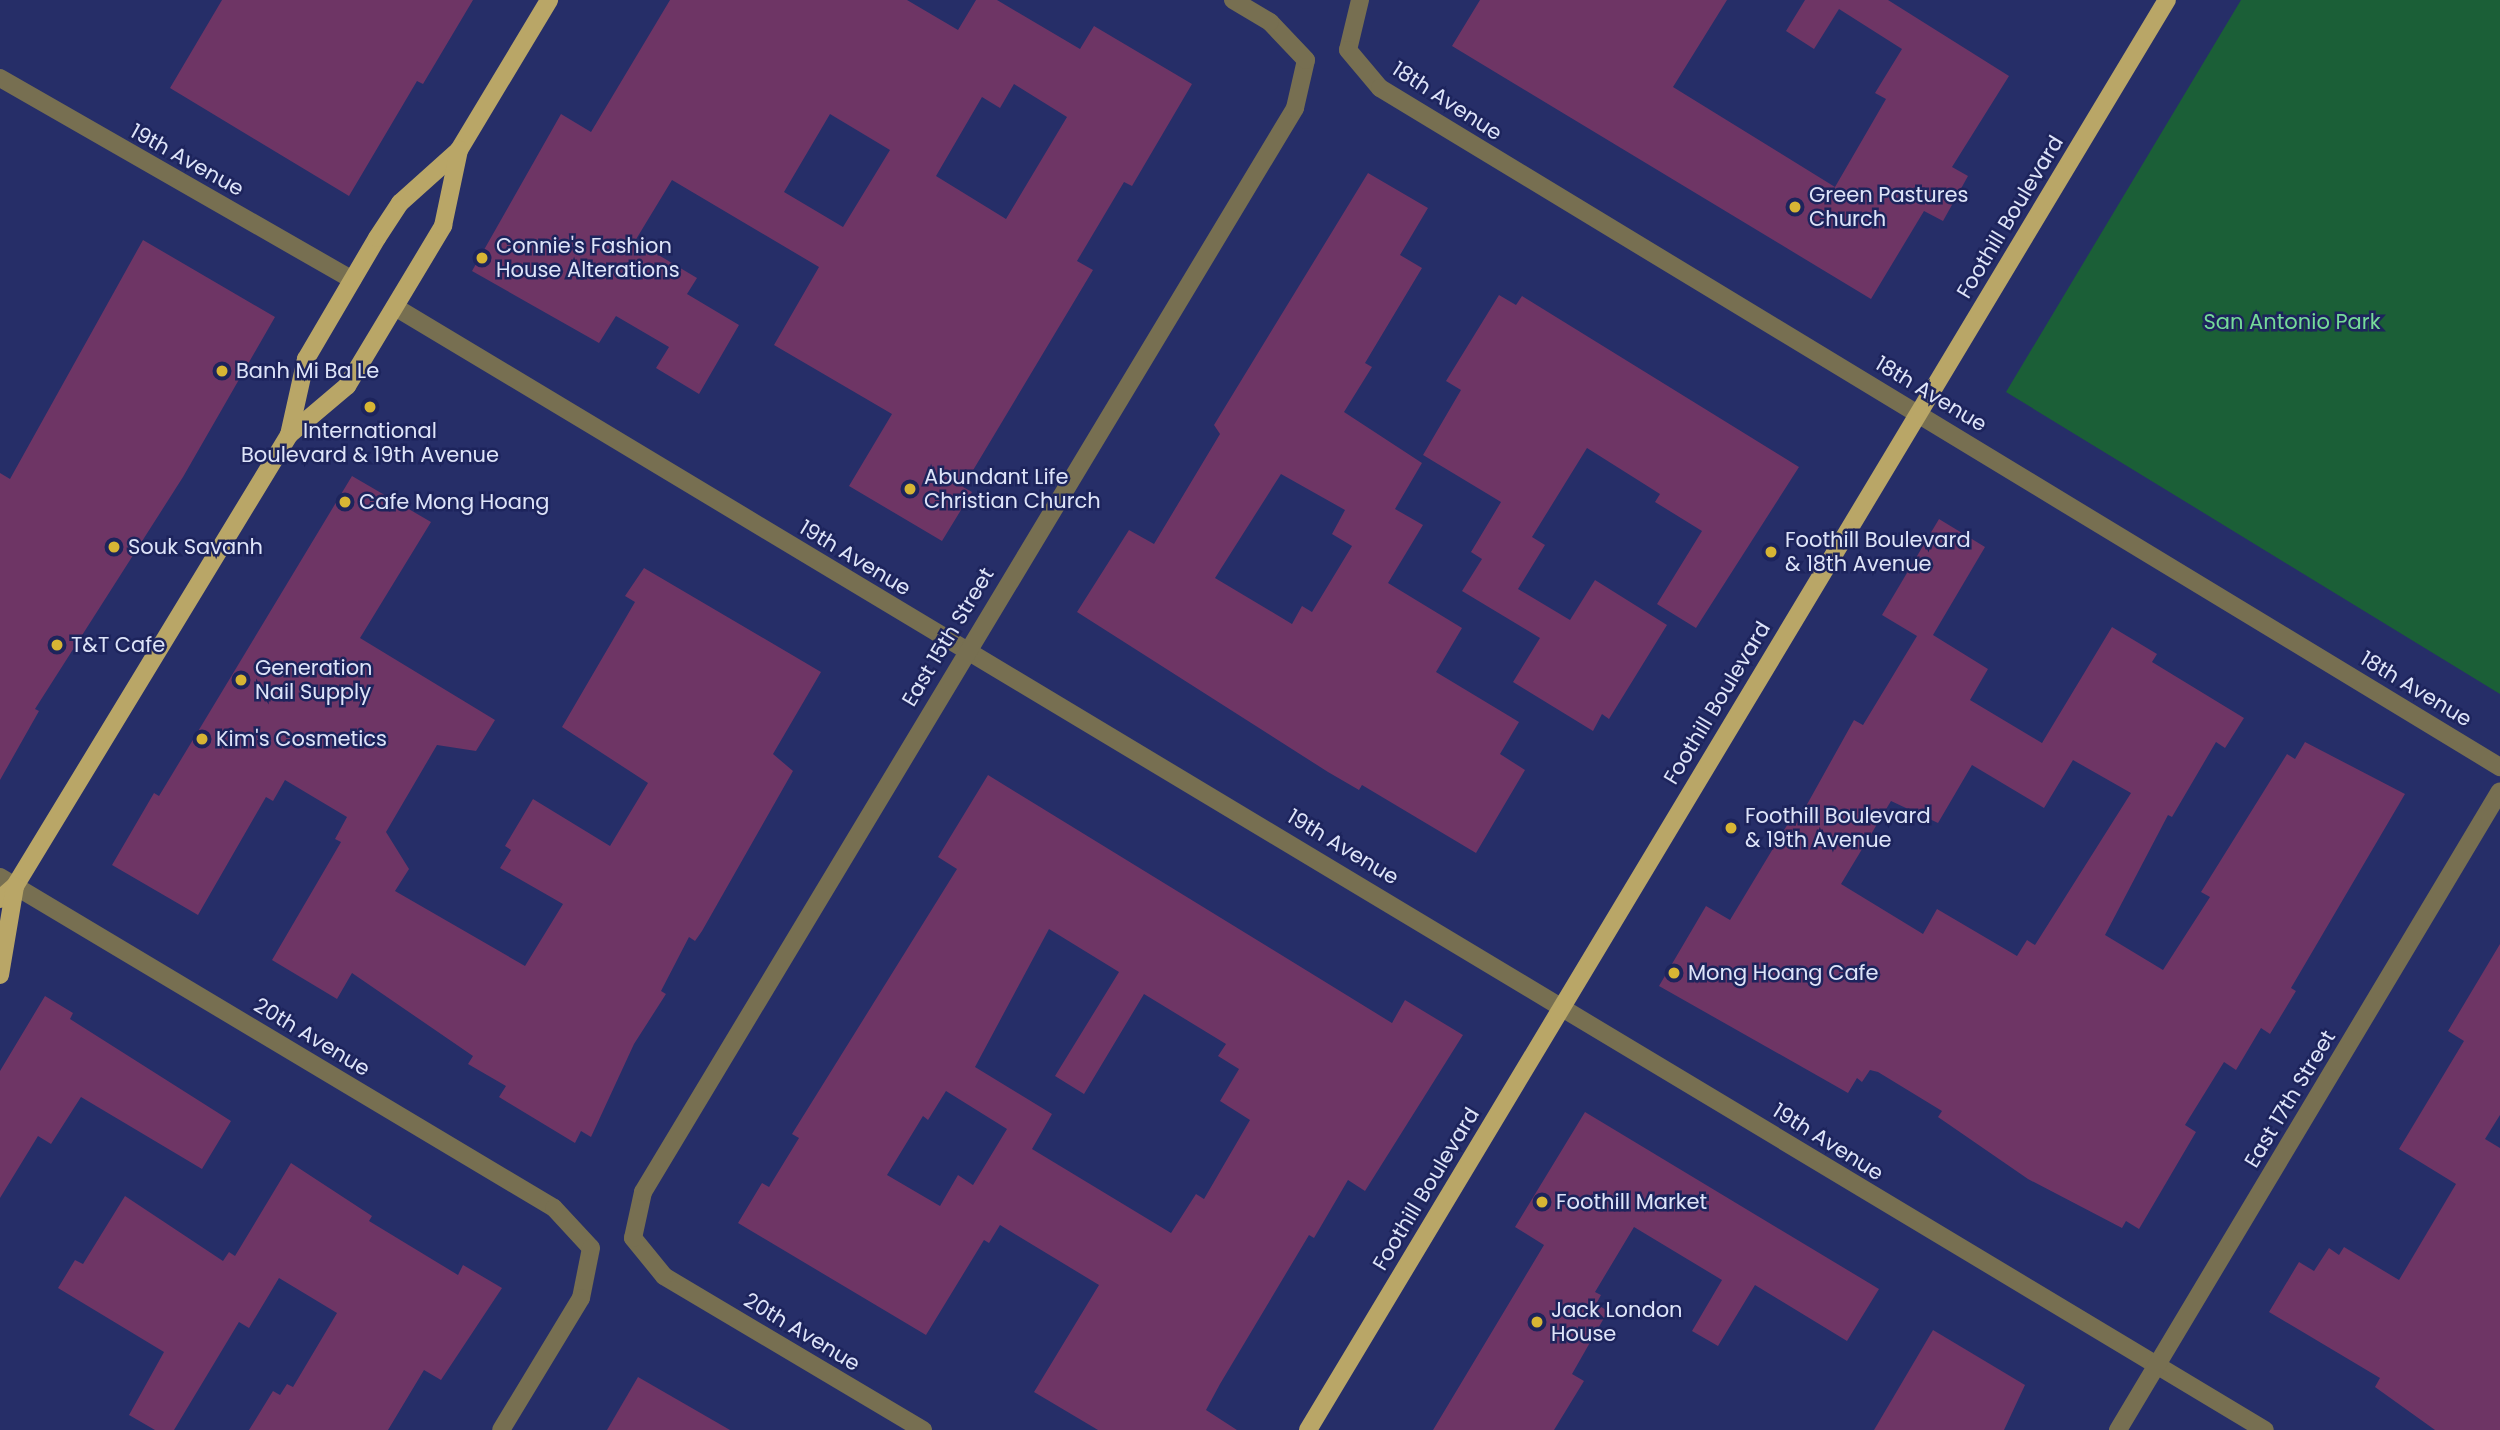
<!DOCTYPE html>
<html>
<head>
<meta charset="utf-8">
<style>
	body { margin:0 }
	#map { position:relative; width:2500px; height:1430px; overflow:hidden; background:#262e68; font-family:Poppins,sans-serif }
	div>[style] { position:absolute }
	.green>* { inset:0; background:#1b5f37 }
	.building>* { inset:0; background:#6e3565 }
	.minor>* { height:18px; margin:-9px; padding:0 9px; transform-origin:9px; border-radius:9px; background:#776f51 }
	.major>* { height:18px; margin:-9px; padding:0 9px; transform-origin:9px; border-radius:9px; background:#b9a667 }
	.dots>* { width:19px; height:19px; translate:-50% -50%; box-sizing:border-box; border:4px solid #1d245c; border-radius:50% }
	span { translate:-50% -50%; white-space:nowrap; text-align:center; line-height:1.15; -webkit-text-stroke:5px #1d245c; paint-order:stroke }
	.street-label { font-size:21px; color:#dee4f9 }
	.poi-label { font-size:21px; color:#dee4f9 }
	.left { translate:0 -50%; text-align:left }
	.park-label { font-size:21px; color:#76db99 }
</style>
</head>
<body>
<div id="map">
	<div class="green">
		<div style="clip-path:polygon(2241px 0,2500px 0,2500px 694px,2006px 392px)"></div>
	</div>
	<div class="building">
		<div style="clip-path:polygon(222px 0,473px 0,423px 84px,417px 81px,349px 196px,170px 88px)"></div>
		<div style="clip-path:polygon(evenodd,670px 0,907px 0,958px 30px,976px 0,997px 0,1080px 49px,1094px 26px,1192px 84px,1132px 186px,1124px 182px,1077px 261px,1093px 270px,963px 487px,972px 492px,942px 541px,849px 486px,892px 414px,774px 345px,819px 267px,672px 180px,635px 241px,697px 278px,687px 294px,739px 325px,699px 394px,656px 368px,669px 347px,616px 316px,599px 343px,472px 271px,561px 114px,591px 132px,670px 0,1014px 84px,1067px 117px,1006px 219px,936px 176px,982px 97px,1000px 108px,1014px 84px,670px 0,830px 114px,890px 150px,843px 227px,784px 192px,830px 114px)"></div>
		<div style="clip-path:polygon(1480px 0,1727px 0,1673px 87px,1835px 187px,1886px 99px,1875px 93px,1902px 49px,1839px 9px,1814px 49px,1786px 31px,1805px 0,1888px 0,2009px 76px,1952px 167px,1968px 176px,1943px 221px,1924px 211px,1871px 299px,1452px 46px)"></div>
		<div style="clip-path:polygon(evenodd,1368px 173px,1428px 208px,1400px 255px,1422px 268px,1365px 363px,1372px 367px,1344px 412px,1422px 463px,1395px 509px,1423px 525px,1388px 583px,1462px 628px,1436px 672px,1519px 722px,1500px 754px,1525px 770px,1476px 853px,1362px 785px,1359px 790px,1328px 772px,1077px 612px,1129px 530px,1154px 544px,1220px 434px,1214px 425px,1368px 173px,1281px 474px,1345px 510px,1332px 534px,1352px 546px,1312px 612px,1302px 606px,1292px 624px,1215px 578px,1281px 474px)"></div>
		<div style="clip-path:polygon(143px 240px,275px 317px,183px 477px,35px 709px,39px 711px,0 780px,0 473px,10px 479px)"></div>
		<div style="clip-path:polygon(1499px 295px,1516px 305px,1522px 296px,1799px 467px,1696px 628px,1657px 604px,1702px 531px,1655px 502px,1660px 494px,1587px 448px,1532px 537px,1545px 545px,1518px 589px,1570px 620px,1595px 580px,1667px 625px,1609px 719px,1602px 714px,1593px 731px,1513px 682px,1540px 638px,1462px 591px,1482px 559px,1471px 552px,1501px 502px,1423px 455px,1461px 390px,1446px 381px)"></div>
		<div style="clip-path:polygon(352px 476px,431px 522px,360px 638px,495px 720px,476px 751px,437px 745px,386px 832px,409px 869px,395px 891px,525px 966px,563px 904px,500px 868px,511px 850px,505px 846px,533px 799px,610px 846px,648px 783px,562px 727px,635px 602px,625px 596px,644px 568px,821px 672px,773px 754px,793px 771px,702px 931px,695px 941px,689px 937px,661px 991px,666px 994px,634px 1044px,591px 1137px,581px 1131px,575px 1143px,499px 1097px,506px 1086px,468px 1064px,473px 1056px,352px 973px,337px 999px,272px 960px,341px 842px,335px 839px,347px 817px,285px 780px,273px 801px,266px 797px,198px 915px,112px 865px,154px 793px,159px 796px)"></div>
		<div style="clip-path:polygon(evenodd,1939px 519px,1985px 547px,1933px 635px,1988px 669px,1970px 700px,2042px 743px,2112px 627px,2157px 654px,2152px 662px,2244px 718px,2225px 748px,2216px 742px,2172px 817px,2168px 815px,2105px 935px,2163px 970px,2210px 897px,2201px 892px,2287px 754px,2295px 759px,2305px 742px,2405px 794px,2291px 988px,2296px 991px,2270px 1034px,2261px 1028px,2236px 1070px,2224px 1062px,2185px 1125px,2196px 1132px,2139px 1229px,2126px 1221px,2122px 1228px,2028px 1179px,1938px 1117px,1942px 1111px,1878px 1072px,1870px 1070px,1862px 1082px,1857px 1078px,1848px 1093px,1659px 986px,1706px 906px,1730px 920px,1789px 822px,1795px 826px,1854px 720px,1863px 725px,1917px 636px,1882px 615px,1939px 519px,2073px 760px,2131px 793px,2035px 945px,2027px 940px,2017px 956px,1937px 909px,1923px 934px,1841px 884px,1891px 801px,1938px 823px,1972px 765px,2044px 808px,2073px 760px)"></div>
		<div style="clip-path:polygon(evenodd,988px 775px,1392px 1023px,1405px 1000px,1463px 1035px,1365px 1191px,1348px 1180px,1314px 1238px,1309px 1235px,1220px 1384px,1206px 1410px,1237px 1430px,1098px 1430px,1034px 1392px,1099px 1285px,1000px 1225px,989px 1243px,984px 1240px,926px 1335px,738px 1223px,762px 1183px,769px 1187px,799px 1138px,792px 1134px,957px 869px,938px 857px,988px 775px,1049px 929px,1119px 972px,1055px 1076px,1084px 1094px,1144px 994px,1226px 1044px,1218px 1056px,1239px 1069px,1220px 1101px,1250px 1120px,1204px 1199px,1196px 1194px,1171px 1233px,1032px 1149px,1052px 1114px,975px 1067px,1049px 929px,988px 775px,946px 1091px,1007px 1129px,973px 1185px,958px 1175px,940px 1206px,887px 1175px,923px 1116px,928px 1120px,946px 1091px)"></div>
		<div style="clip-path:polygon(2500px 944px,2500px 1115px,2485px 1139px,2500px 1148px,2500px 1430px,2435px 1430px,2375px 1387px,2380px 1378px,2269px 1312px,2299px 1262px,2314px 1271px,2329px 1248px,2339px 1255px,2344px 1247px,2399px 1280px,2456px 1184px,2399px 1149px,2464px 1041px,2448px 1031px)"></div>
		<div style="clip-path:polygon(45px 996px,73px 1013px,70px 1019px,231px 1121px,202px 1169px,81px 1097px,51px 1144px,38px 1136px,0 1198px,0 1071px)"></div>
		<div style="clip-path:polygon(1585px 1112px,1879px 1289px,1847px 1341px,1755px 1285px,1718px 1346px,1692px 1331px,1722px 1280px,1634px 1227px,1595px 1292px,1601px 1295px,1596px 1304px,1608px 1311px,1572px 1374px,1584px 1381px,1554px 1430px,1433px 1430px,1544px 1245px,1515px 1227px)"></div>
		<div style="clip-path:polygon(291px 1163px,372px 1216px,369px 1221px,458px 1275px,463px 1265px,502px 1288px,441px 1380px,424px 1370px,388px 1430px,249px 1430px,273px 1391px,280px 1395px,287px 1384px,293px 1387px,337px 1313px,279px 1278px,249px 1328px,239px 1322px,174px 1430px,155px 1430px,129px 1415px,164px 1352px,58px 1288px,75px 1260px,83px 1264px,125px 1196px,223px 1261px,229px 1252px,235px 1256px)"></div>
		<div style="clip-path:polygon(1933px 1330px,2025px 1385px,2004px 1430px,1874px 1430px)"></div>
		<div style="clip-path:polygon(638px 1377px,730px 1430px,607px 1430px)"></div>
	</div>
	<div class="minor">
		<div style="left:1360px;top:0;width:51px;rotate:103.5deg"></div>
		<div style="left:1348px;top:50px;width:50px;rotate:49.9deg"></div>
		<div style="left:1380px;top:88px;width:1310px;rotate:31.23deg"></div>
		<div style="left:0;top:78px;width:406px;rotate:29.8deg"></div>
		<div style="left:395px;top:307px;width:2181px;rotate:30.99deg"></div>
		<div style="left:0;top:877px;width:645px;rotate:30.86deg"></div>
		<div style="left:554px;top:1208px;width:54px;rotate:47.2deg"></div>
		<div style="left:591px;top:1248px;width:51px;rotate:101.3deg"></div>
		<div style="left:581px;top:1298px;width:154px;rotate:121.2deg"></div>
		<div style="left:923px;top:1430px;width:301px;rotate:-149.3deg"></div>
		<div style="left:664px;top:1276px;width:49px;rotate:-129.2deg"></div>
		<div style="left:633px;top:1238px;width:47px;rotate:-77.7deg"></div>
		<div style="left:643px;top:1192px;width:1265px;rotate:-58.97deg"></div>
		<div style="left:1295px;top:108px;width:49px;rotate:-77.1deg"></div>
		<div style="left:1306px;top:60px;width:52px;rotate:-133.5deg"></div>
		<div style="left:1270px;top:22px;width:43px;rotate:-149.3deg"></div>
		<div style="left:2118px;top:1430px;width:744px;rotate:-59.13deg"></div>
	</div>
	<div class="major">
		<div style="left:289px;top:435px;width:78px;rotate:-77.4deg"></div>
		<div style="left:306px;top:359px;width:140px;rotate:-59.6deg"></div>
		<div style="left:377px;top:238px;width:42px;rotate:-56.7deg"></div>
		<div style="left:400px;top:203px;width:79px;rotate:-41.9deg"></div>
		<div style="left:459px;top:150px;width:175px;rotate:-59deg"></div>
		<div style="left:0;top:899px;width:20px;rotate:-41deg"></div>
		<div style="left:15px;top:886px;width:528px;rotate:-58.72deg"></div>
		<div style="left:289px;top:435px;width:76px;rotate:-40.2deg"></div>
		<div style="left:347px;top:386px;width:187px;rotate:-59deg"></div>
		<div style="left:443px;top:226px;width:78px;rotate:-78.1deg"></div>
		<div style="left:0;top:975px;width:90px;rotate:-80.4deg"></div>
		<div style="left:1308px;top:1430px;width:1668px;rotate:-59.01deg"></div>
	</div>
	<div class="dots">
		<div style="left:1795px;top:207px;background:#d7b534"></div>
		<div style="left:482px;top:258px;background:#d7b534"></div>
		<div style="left:222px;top:371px;background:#d7b534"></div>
		<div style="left:370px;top:407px;background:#d7b534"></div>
		<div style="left:910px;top:489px;background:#d7b534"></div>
		<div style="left:345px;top:502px;background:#d7b534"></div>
		<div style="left:114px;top:547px;background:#d7b534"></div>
		<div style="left:1771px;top:552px;background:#d7b534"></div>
		<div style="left:57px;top:645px;background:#d7b534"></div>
		<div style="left:241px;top:680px;background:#d7b534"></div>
		<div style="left:202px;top:739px;background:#d7b534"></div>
		<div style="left:1731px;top:828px;background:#d7b534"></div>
		<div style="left:1674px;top:973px;background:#d7b534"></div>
		<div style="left:1542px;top:1202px;background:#d7b534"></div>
		<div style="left:1537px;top:1322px;background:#d7b534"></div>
	</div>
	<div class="street-label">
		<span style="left:1447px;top:101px;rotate:33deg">18th Avenue</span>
		<span style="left:187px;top:160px;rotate:29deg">19th Avenue</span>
		<span style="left:2010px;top:217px;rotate:-59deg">Foothill Boulevard</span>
		<span style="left:1931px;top:394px;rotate:31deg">18th Avenue</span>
		<span style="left:855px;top:558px;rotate:31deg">19th Avenue</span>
		<span style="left:948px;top:637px;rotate:-59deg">East 15th Street</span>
		<span style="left:2416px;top:689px;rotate:31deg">18th Avenue</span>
		<span style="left:1717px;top:703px;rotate:-59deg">Foothill Boulevard</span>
		<span style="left:1343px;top:847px;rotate:31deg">19th Avenue</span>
		<span style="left:312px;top:1037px;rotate:31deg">20th Avenue</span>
		<span style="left:2290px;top:1099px;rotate:-59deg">East 17th Street</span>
		<span style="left:1828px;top:1142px;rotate:32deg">19th Avenue</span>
		<span style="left:1426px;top:1189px;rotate:-59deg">Foothill Boulevard</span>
		<span style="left:802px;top:1332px;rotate:31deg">20th Avenue</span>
	</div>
	<div class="poi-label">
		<span class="left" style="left:1809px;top:207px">Green Pastures<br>Church</span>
		<span class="left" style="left:496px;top:258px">Connie's Fashion<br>House Alterations</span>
		<span class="left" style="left:236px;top:371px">Banh Mi Ba Le</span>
		<span style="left:370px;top:443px">International<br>Boulevard &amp; 19th Avenue</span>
		<span class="left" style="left:924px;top:489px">Abundant Life<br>Christian Church</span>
		<span class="left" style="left:359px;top:502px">Cafe Mong Hoang</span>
		<span class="left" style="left:1785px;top:552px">Foothill Boulevard<br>&amp; 18th Avenue</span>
		<span class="left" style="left:128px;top:547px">Souk Savanh</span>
		<span class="left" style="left:71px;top:645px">T&amp;T Cafe</span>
		<span class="left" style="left:255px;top:680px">Generation<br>Nail Supply</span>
		<span class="left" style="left:216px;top:739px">Kim's Cosmetics</span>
		<span class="left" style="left:1745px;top:828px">Foothill Boulevard<br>&amp; 19th Avenue</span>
		<span class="left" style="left:1688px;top:973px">Mong Hoang Cafe</span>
		<span class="left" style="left:1556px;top:1202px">Foothill Market</span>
		<span class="left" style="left:1551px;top:1322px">Jack London<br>House</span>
	</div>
	<div class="park-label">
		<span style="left:2292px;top:322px">San Antonio Park</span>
	</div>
</div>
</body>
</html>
